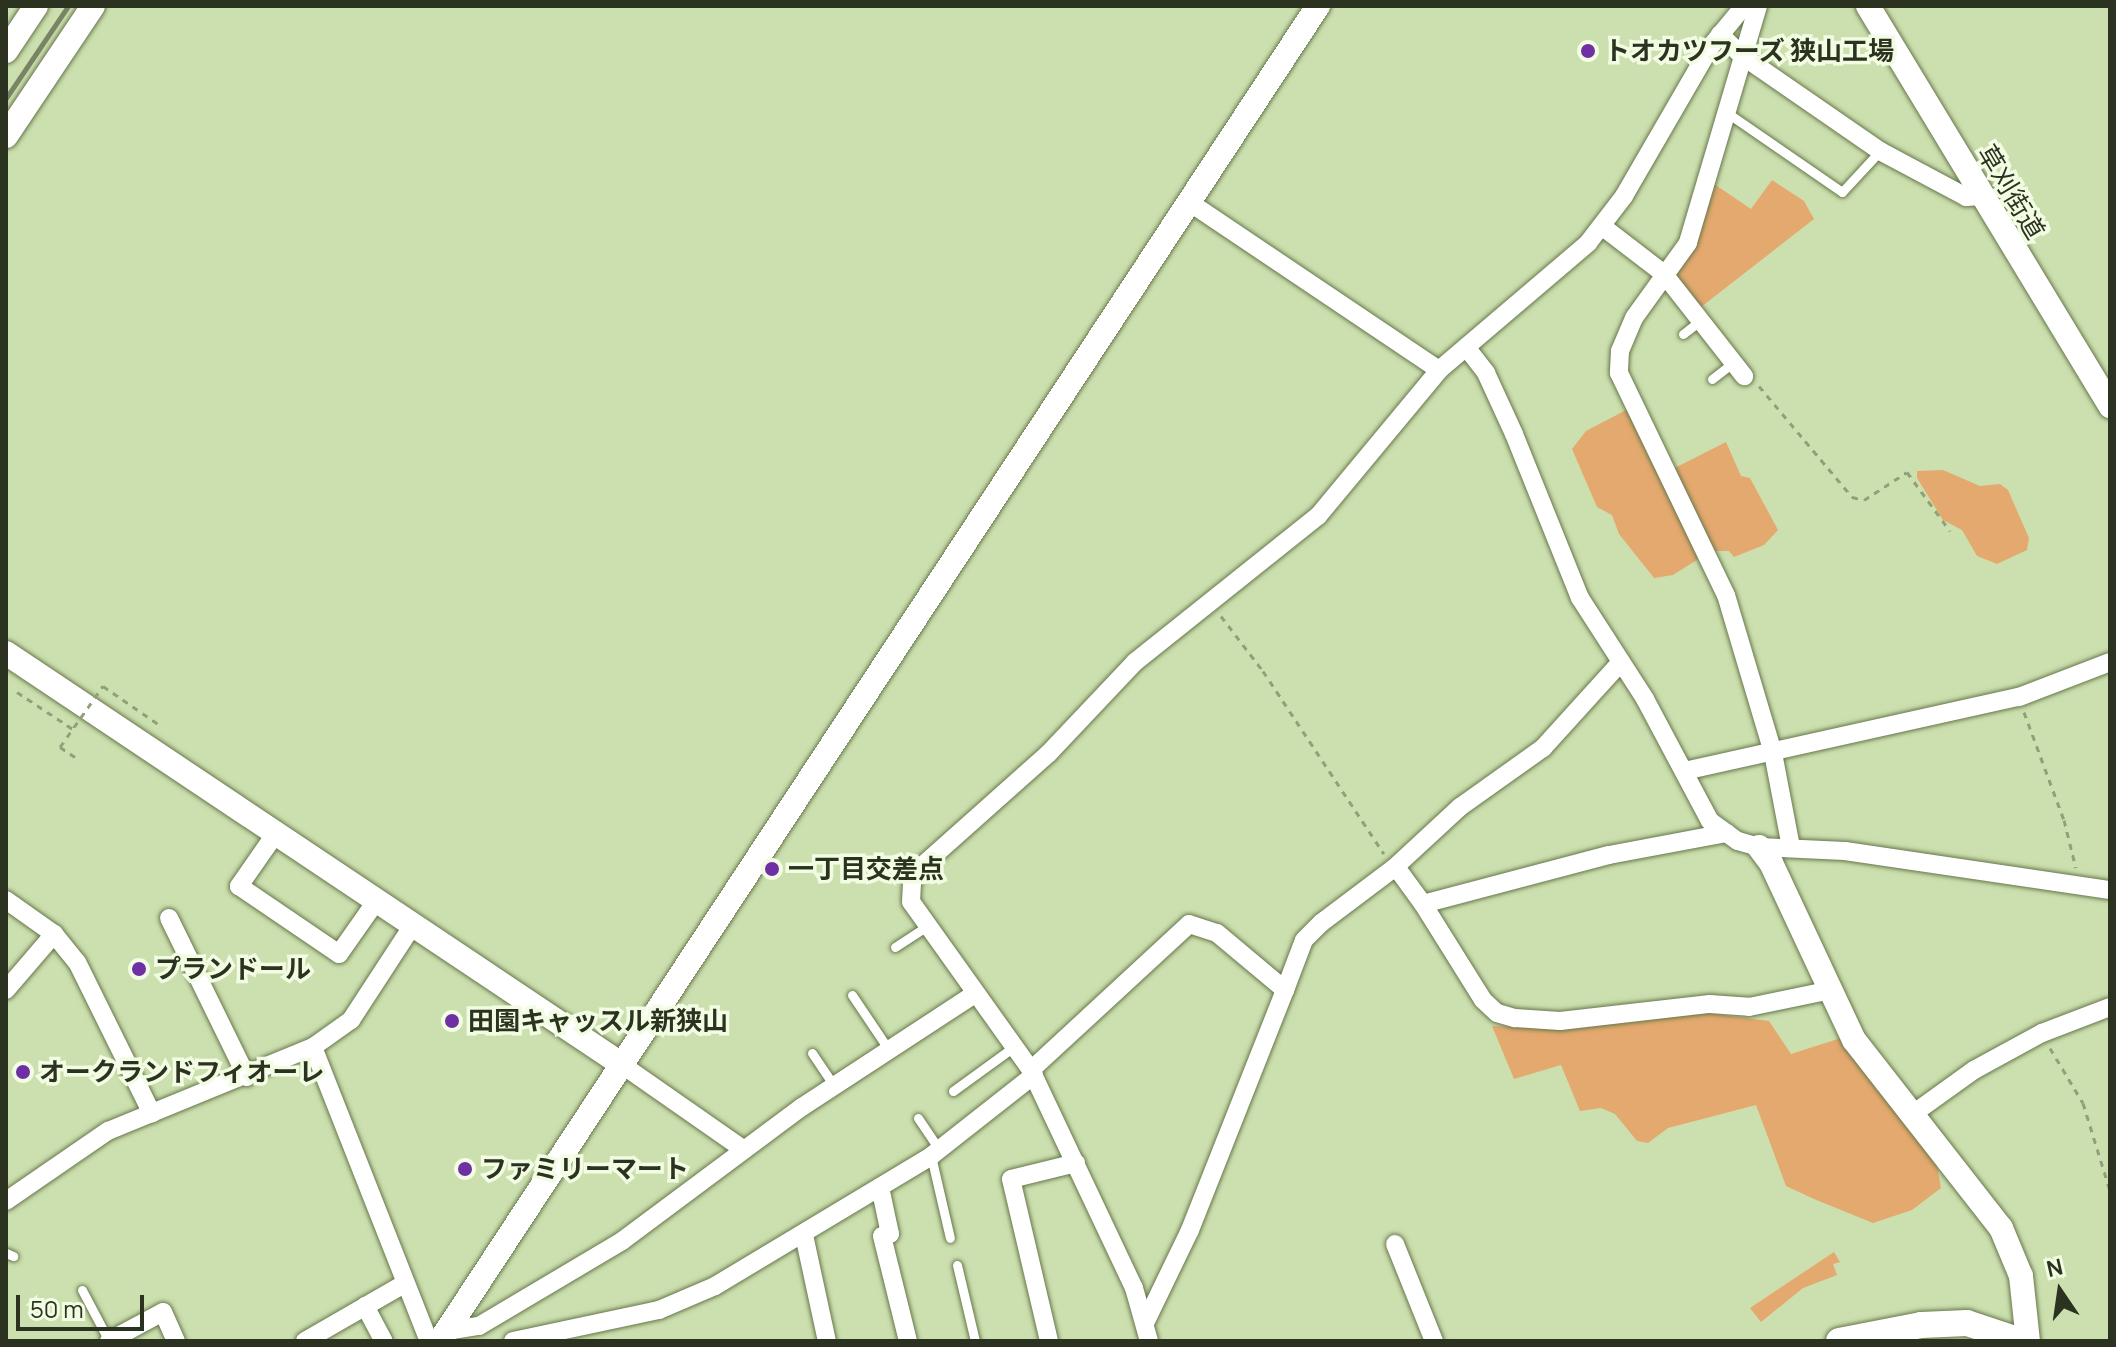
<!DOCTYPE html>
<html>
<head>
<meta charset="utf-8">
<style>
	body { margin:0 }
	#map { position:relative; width:2116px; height:1347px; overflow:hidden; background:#ccdfae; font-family:Manrope,"Noto Sans JP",sans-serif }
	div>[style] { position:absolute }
	.green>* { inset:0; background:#e4a96e }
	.path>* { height:3px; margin-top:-1.5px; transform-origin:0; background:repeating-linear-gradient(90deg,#92a07a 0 6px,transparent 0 12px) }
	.roads { filter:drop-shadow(0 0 2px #67774b) drop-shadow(0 0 2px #67774b) }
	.service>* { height:9px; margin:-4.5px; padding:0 4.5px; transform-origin:4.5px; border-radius:4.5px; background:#fff }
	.minor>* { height:18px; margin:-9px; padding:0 9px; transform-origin:9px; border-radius:9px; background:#fff }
	.tertiary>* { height:24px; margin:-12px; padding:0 12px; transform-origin:12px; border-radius:12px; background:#fff }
	.secondary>* { height:26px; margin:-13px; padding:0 13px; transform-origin:13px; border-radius:13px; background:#fff }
	.rail>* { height:5px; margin:-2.5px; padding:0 2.5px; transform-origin:2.5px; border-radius:2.5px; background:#788463 }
	.path-bridge>* { height:3px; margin-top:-1.5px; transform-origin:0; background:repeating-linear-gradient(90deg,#92a07a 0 6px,transparent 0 12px) }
	.dots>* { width:22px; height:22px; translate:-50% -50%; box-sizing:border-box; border:4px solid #f2fce3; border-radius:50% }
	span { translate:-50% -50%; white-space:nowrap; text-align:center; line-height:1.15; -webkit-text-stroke:7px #f2fce3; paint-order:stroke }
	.poi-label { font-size:26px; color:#2b321f; font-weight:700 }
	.left { translate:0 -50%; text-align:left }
	.street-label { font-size:26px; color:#2b321f }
	.frame { position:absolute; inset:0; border:8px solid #2b321f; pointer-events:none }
	.north { position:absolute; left:2020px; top:1251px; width:80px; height:80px; -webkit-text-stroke:6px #f2fce3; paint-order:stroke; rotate:347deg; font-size:22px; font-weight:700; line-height:32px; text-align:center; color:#2b321f }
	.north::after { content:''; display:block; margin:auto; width:28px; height:36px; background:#2b321f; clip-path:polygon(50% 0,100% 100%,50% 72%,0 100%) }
	.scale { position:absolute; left:16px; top:1295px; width:128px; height:36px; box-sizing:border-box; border:4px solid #2b321f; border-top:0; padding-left:10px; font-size:24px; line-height:28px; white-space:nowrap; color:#2b321f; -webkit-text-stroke:6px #f2fce3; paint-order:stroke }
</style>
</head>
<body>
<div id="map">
	<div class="green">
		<div style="clip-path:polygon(1772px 180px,1804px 201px,1814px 219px,1701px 307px,1674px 279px,1714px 184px,1751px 209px)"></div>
		<div style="clip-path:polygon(1628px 409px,1663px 474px,1726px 442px,1741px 476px,1750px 478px,1778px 530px,1764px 545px,1734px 557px,1729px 551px,1711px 551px,1673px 575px,1654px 578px,1619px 534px,1612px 515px,1597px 507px,1572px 449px,1586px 431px)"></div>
		<div style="clip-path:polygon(1943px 470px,1980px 486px,2000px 484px,2008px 490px,2029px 538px,2027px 550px,1997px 564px,1977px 556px,1962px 530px,1943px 520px,1917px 478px,1917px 471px)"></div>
		<div style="clip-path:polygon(1699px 1012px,1769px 1021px,1791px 1054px,1841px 1038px,1936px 1160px,1941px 1188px,1912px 1210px,1873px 1223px,1814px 1199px,1786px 1186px,1756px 1105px,1668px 1128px,1648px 1143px,1637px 1141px,1615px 1114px,1601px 1108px,1580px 1111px,1561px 1065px,1514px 1079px,1492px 1026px,1562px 1028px)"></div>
		<div style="clip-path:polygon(1834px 1252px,1840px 1262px,1833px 1264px,1837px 1275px,1803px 1288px,1761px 1322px,1750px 1308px)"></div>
	</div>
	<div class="path">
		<div style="left:1759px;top:386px;width:145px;rotate:50deg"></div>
		<div style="left:1852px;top:497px;width:12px;rotate:14deg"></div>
		<div style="left:1864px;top:500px;width:51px;rotate:-33.1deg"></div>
		<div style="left:1907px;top:472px;width:73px;rotate:53.9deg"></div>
		<div style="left:1221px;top:616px;width:69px;rotate:52.6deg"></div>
		<div style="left:1263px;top:671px;width:219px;rotate:56.5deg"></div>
		<div style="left:17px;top:692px;width:67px;rotate:33.5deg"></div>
		<div style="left:2024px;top:712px;width:115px;rotate:69.7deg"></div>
		<div style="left:2064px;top:820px;width:49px;rotate:76deg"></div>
		<div style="left:2050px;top:1048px;width:64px;rotate:59deg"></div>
		<div style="left:2083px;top:1103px;width:92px;rotate:72.9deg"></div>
	</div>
	<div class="roads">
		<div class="service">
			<div style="left:1726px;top:112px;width:141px;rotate:34.6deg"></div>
			<div style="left:1842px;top:192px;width:56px;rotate:-47.2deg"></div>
			<div style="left:1683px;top:334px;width:23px;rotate:-38deg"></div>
			<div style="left:1712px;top:379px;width:24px;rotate:-38deg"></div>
			<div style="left:895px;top:947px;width:38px;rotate:-33deg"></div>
			<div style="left:852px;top:995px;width:66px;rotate:56.1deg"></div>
			<div style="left:812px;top:1053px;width:40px;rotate:56deg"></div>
			<div style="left:953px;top:1091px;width:77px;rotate:-36deg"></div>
			<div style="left:918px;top:1118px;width:37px;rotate:56deg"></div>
			<div style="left:931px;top:1156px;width:84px;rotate:77deg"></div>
			<div style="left:6px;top:1253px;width:8px;rotate:23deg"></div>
			<div style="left:957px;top:1265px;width:78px;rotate:76.7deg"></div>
			<div style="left:82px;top:1290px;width:58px;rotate:62.1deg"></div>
		</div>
		<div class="minor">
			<div style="left:1758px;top:6px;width:247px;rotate:106.5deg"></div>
			<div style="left:1688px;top:243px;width:92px;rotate:125.8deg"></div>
			<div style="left:1634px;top:318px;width:36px;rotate:113deg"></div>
			<div style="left:1620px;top:351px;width:22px;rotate:93deg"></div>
			<div style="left:1619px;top:373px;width:246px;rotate:64.3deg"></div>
			<div style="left:1726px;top:595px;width:165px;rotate:73.4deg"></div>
			<div style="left:1773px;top:753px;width:96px;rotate:79.2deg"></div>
			<div style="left:1720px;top:34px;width:30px;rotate:45deg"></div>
			<div style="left:1741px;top:55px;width:169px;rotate:34.6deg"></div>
			<div style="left:1880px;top:151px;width:98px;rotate:28.1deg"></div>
			<div style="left:1966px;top:197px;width:15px;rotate:-4deg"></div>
			<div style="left:1189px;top:202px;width:301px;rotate:33.9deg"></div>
			<div style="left:1603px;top:227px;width:77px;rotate:37.6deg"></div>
			<div style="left:1664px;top:274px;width:130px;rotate:51.9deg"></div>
			<div style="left:1466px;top:347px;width:33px;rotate:52deg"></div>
			<div style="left:1486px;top:373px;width:67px;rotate:65.3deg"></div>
			<div style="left:1514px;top:434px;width:177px;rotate:68.1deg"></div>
			<div style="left:1580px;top:598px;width:120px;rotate:57.2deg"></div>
			<div style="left:1645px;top:699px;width:138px;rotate:62deg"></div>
			<div style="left:1710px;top:821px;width:34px;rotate:36deg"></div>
			<div style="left:1738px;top:841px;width:22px;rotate:16deg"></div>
			<div style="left:1759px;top:847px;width:86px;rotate:2.7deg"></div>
			<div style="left:1845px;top:851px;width:268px;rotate:8.4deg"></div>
			<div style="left:1684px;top:771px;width:343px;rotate:-12.5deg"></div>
			<div style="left:2019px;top:697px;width:97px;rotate:-21deg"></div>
			<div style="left:276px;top:833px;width:65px;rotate:124.9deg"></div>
			<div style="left:239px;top:886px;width:121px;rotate:34.2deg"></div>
			<div style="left:339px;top:954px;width:66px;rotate:-54.9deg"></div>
			<div style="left:1396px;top:867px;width:46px;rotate:53.9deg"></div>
			<div style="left:1423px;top:904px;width:192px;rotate:-14.8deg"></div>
			<div style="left:1609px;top:855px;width:120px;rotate:-10.6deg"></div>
			<div style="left:6px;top:900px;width:59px;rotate:35.3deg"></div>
			<div style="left:54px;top:934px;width:36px;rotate:51deg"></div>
			<div style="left:77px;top:962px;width:169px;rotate:63.7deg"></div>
			<div style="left:1423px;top:904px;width:113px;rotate:58deg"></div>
			<div style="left:1483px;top:1000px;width:19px;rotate:43deg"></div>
			<div style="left:1497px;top:1013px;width:19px;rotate:16deg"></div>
			<div style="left:1515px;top:1018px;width:45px;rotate:3.8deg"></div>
			<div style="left:1560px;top:1021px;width:151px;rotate:-6.5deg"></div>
			<div style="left:1710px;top:1004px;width:39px;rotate:4deg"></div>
			<div style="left:1749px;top:1007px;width:84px;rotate:-11.7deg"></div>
			<div style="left:169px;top:918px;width:177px;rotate:63.9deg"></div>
			<div style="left:6px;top:990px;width:74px;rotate:-49.4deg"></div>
			<div style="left:313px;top:1047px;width:316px;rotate:68.5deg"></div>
			<div style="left:621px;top:1064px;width:149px;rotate:34.9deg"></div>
			<div style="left:1031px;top:1070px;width:215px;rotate:-42.7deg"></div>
			<div style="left:1189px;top:924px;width:29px;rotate:18deg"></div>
			<div style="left:1217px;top:933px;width:89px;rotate:40deg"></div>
			<div style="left:1285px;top:990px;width:53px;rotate:-69.2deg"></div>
			<div style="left:1304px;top:940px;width:24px;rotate:-45deg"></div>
			<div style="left:1321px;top:923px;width:91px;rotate:-37deg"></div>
			<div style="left:1394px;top:868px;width:90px;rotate:-42.7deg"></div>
			<div style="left:1460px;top:807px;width:102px;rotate:-35.4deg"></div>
			<div style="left:1543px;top:748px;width:116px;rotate:-47.8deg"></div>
			<div style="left:1910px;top:1116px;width:79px;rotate:-35.7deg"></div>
			<div style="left:1974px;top:1070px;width:77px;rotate:-28.6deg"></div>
			<div style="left:2042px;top:1033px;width:73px;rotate:-20.9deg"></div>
			<div style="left:880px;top:1187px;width:48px;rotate:78deg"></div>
			<div style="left:890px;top:1234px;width:8px;rotate:166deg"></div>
			<div style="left:882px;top:1236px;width:108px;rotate:76.1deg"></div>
			<div style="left:6px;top:1201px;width:124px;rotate:-34.5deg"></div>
			<div style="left:108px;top:1131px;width:222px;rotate:-22.3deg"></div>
			<div style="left:313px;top:1047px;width:47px;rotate:-35.4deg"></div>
			<div style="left:351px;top:1020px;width:113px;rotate:-56.9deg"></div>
			<div style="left:804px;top:1235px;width:108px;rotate:77.8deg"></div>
			<div style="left:1395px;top:1244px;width:105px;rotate:68.1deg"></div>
			<div style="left:365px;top:1306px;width:40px;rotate:62deg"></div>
			<div style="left:1146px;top:1321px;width:101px;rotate:-64.2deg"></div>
			<div style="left:1190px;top:1230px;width:258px;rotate:-68.4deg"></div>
			<div style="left:446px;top:1331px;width:33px;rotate:-9deg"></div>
			<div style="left:479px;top:1326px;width:166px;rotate:-30.7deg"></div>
			<div style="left:622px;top:1241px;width:224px;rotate:-36.7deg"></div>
			<div style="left:802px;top:1107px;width:207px;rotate:-33.2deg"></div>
			<div style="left:109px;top:1341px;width:61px;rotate:-28.2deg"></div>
			<div style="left:163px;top:1312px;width:32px;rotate:66deg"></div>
			<div style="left:305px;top:1341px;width:114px;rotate:-29.9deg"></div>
			<div style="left:513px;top:1341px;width:149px;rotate:-12deg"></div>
			<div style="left:659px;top:1310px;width:61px;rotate:-23.2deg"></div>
			<div style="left:715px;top:1286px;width:252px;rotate:-31deg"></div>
			<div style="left:931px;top:1156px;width:131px;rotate:-38.2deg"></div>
			<div style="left:1049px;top:1341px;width:166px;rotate:-103.2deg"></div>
			<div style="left:1011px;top:1179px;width:67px;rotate:-13.8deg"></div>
			<div style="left:1149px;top:1341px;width:55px;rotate:-105.8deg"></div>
			<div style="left:1134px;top:1288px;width:241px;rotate:-115.3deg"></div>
			<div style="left:1031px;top:1070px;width:206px;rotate:-125.5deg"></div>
			<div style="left:911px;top:902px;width:20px;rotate:-87deg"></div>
			<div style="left:912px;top:882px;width:17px;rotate:-59deg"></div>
			<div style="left:921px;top:867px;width:171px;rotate:-41.7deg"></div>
			<div style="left:1049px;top:753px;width:125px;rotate:-46.6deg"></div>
			<div style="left:1135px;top:662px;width:234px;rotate:-38.6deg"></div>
			<div style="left:1318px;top:516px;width:190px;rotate:-50.3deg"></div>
			<div style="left:1439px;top:370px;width:196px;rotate:-40.4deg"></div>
			<div style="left:1588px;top:243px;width:59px;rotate:-52.5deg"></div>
			<div style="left:1624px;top:196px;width:173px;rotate:-59.9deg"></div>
			<div style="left:1711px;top:46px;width:52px;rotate:-50.5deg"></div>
		</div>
		<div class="tertiary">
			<div style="left:1868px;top:6px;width:468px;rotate:58.8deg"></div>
			<div style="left:6px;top:51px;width:54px;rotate:-56.3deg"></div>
			<div style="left:6px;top:136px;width:156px;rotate:-56.2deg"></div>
			<div style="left:6px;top:653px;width:740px;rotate:33.75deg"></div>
			<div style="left:1759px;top:847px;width:20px;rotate:53deg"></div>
			<div style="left:1771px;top:863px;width:195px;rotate:64.9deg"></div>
			<div style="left:1854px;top:1040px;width:239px;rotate:52deg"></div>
			<div style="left:2001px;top:1228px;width:52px;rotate:67.4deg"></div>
			<div style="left:2021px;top:1276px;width:65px;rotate:83.9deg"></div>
			<div style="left:440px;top:1341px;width:1598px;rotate:-56.67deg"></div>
		</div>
		<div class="secondary">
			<div style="left:1839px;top:1341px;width:84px;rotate:-11deg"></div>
			<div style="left:1921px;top:1325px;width:46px;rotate:-2.5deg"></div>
			<div style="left:1967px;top:1323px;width:57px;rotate:18.4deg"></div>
		</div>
	</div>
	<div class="rail">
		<div style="left:6px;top:98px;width:111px;rotate:-56deg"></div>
	</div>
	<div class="path-bridge">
		<div style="left:75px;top:757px;width:18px;rotate:-146deg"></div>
		<div style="left:60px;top:747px;width:75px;rotate:-54.8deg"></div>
		<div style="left:103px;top:686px;width:67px;rotate:34.6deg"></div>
	</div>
	<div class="dots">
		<div style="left:1588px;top:51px;background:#6f30a5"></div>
		<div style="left:772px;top:869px;background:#6f30a5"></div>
		<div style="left:139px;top:969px;background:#6f30a5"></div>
		<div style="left:452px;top:1021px;background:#6f30a5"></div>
		<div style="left:23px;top:1072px;background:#6f30a5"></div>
		<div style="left:465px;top:1169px;background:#6f30a5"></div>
	</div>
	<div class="poi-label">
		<span class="left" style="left:1604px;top:51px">トオカツフーズ 狭山工場</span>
		<span class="left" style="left:788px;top:869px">一丁目交差点</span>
		<span class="left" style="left:155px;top:969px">プランドール</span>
		<span class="left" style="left:468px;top:1021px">田園キャッスル新狭山</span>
		<span class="left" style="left:39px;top:1072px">オークランドフィオーレ</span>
		<span class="left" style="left:481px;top:1169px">ファミリーマート</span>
	</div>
	<div class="street-label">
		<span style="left:2011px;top:192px;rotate:59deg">草刈街道</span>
	</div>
	<div class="frame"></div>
	<div class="north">N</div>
	<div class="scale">50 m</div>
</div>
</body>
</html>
